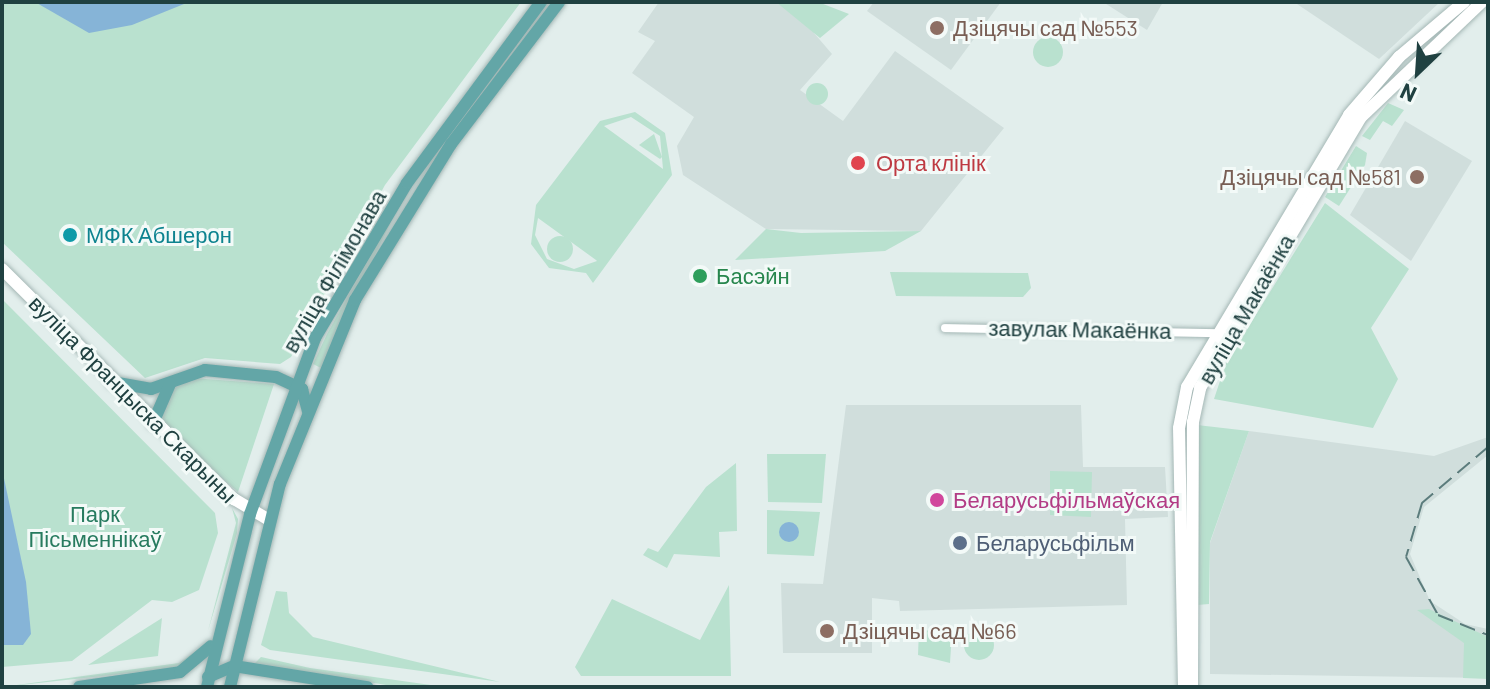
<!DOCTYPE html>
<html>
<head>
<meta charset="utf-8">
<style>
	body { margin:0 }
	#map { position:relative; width:1490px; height:689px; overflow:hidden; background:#e2eeec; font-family:Barlow,sans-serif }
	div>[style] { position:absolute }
	.built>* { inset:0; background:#d0dedc }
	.green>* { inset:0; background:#b9e1cf }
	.round { border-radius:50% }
	.water>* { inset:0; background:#86b4d7 }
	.roads { filter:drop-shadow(0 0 2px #a4b7b5) drop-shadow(0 0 2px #a4b7b5) }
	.street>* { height:8px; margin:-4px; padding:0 4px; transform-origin:4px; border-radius:4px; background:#fff }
	.secondary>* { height:12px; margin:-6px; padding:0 6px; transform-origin:6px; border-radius:6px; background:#fff }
	.primary>* { height:12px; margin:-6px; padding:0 6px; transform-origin:6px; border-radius:6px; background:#63a6a7 }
	.rail>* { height:2px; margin-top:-1px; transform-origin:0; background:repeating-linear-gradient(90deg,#5b7c7c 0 16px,transparent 0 24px) }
	.dots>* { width:22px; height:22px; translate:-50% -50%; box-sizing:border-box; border:4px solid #f3faf8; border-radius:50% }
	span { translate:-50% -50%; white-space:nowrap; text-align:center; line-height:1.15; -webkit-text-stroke:6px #f3faf8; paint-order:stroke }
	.education-label { font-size:22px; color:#785e54 }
	.left { translate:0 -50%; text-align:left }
	.right { translate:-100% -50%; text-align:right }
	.health-label { font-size:22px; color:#be3a42 }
	.culture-label { font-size:22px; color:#0d838f }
	.street-label { font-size:22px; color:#204141 }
	.leisure-label { font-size:22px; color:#27864d }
	.hotel-label { font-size:22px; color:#b23c85 }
	.park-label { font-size:22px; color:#277b5f }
	.service-label { font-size:22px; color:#4e5e75 }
	.frame { position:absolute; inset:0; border:4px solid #204141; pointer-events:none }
	.north { position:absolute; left:1378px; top:32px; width:80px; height:80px; -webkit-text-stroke:6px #f3faf8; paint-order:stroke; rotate:205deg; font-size:22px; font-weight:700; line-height:32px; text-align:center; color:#204141 }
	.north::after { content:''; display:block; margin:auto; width:28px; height:36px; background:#204141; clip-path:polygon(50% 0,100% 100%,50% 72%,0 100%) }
</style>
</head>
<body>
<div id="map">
	<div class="built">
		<div style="clip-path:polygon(659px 2px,809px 2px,814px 33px,832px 54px,800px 90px,843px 121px,895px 51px,1004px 128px,921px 231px,766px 229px,683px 175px,677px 146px,694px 117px,632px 73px,655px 41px,638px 32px)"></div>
		<div style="clip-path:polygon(874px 2px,1001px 2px,951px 70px,867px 11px)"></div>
		<div style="clip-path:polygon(1103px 2px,1163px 2px,1147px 30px)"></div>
		<div style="clip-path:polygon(1294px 2px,1440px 2px,1379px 59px)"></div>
		<div style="clip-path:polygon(1405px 121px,1472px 161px,1411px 261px,1350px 215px)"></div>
		<div style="clip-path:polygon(846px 405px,1081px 405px,1083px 467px,1165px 467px,1168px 517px,1125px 519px,1127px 605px,900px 611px,899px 601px,872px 598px,872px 653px,783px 653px,781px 583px,823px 584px)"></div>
		<div style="clip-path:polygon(1249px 431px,1434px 456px,1488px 437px,1488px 455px,1424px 507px,1410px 554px,1430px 601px,1465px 624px,1488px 629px,1488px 678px,1210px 674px,1210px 543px)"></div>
	</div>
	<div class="green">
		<div style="clip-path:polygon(2px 2px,521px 2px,385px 185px,291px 357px,280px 364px,205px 358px,145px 378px,2px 242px)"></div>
		<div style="clip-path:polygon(776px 2px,818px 2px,849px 14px,820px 38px)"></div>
		<div class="round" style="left:1033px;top:37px;width:30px;height:30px"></div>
		<div class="round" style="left:806px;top:83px;width:22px;height:22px"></div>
		<div style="clip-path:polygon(1388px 103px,1404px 110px,1392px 126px,1383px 121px,1370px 140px,1362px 136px)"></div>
		<div style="clip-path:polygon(evenodd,635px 112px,665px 133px,672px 175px,593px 283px,586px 273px,549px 268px,531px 244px,536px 205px,600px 121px,635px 112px,631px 117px,660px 136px,663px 169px,604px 126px,631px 117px,635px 112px,538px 218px,596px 260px,597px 261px,574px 269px,547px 259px,535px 235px,538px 218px)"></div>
		<div style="clip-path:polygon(654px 134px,662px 157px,660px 159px,639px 145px)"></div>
		<div style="clip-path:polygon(1356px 146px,1367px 153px,1365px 165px,1339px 206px,1325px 197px)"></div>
		<div style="clip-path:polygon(1325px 203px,1409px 269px,1371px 328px,1398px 379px,1373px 428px,1214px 399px,1226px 363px)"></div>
		<div style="clip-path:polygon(397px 209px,321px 368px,313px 364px,327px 334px)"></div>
		<div style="clip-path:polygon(766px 229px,801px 233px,921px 231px,885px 251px,735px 260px)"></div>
		<div class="round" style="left:547px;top:236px;width:26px;height:26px"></div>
		<div style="clip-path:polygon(890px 272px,1028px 273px,1031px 288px,1023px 297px,896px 296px)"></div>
		<div style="clip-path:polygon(2px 299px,215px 513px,218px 533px,199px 590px,172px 602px,152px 600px,72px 661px,2px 667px)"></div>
		<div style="clip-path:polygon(192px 378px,274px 384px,238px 492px,169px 433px,159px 416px,170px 391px)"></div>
		<div style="clip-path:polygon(1197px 425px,1249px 431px,1210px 542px,1209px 604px,1197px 605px)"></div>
		<div style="clip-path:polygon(767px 454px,826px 454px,822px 503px,768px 502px)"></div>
		<div style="clip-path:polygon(736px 463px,737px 531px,719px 532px,720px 557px,674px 554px,667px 568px,643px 555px,648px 548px,658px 552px,706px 487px)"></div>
		<div style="clip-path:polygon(1050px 471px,1092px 472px,1091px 517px,1050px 515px)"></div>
		<div style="clip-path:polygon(232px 508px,238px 519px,237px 533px,208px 631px,236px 523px)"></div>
		<div style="clip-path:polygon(767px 510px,820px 512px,814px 556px,767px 554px)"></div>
		<div style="clip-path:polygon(729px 585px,731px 676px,581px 676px,575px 667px,612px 599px,700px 640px)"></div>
		<div style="clip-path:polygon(276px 591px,287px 592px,289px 613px,313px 637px,500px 682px,270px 650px,261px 645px)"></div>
		<div style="clip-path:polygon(1429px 609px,1488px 637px,1488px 679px,1463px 678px,1464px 643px,1417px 610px)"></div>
		<div style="clip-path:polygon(162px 618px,158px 656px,88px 665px,124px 642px)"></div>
		<div class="round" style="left:964px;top:630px;width:30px;height:30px"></div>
		<div style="clip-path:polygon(919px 630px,952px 632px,950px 663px,918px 655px)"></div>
		<div style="clip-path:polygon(207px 643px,204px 653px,175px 668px,2px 687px,179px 663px)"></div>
		<div style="clip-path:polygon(261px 657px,310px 668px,445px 687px,398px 687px,255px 663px)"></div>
	</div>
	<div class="water">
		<div style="clip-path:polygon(35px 2px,189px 2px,132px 25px,89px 33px)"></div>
		<div style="clip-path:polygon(2px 469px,26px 582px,31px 634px,23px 645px,2px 645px)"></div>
		<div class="round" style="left:779px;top:522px;width:20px;height:20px"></div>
	</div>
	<div class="roads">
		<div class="street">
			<div style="left:945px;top:328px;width:270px;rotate:1.1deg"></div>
		</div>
		<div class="secondary">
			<div style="left:2px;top:269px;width:327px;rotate:44.8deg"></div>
			<div style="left:234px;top:499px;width:41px;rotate:31deg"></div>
			<div style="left:1184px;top:687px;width:259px;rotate:-91.1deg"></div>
			<div style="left:1179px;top:428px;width:42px;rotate:-79deg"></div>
			<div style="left:1187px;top:387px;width:317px;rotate:-59.2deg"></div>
			<div style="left:1349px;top:115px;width:77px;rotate:-49.2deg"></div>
			<div style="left:1399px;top:57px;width:85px;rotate:-40.2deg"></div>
			<div style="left:1192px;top:687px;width:265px;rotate:-89.8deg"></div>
			<div style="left:1193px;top:422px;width:35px;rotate:-78deg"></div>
			<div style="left:1200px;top:388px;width:314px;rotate:-59.3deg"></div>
			<div style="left:1360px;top:118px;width:168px;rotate:-43.6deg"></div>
		</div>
		<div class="primary">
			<div style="left:112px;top:382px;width:40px;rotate:10deg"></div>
			<div style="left:151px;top:389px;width:57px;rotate:-19.4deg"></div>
			<div style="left:205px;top:370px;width:71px;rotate:5.6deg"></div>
			<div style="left:276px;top:377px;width:29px;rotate:25deg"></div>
			<div style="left:302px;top:389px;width:23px;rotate:75deg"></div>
			<div style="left:153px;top:423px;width:43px;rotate:-66.4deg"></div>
			<div style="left:208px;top:677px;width:28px;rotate:-23deg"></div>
			<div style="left:234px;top:666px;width:135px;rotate:9deg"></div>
			<div style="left:79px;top:687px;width:102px;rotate:-8.4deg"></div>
			<div style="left:180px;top:672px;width:40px;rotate:-40deg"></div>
			<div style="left:207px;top:687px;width:178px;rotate:-76deg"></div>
			<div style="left:250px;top:514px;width:188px;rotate:-69.7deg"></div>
			<div style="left:315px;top:338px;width:180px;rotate:-59.3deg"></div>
			<div style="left:407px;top:183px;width:225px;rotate:-53.5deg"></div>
			<div style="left:230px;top:687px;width:209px;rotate:-76.2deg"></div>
			<div style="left:280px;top:484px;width:199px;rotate:-67.8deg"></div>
			<div style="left:355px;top:300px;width:183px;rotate:-58.4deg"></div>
			<div style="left:451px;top:144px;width:178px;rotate:-52.7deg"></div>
		</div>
	</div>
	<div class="rail">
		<div style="left:1488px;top:447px;width:87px;rotate:139.7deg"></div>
		<div style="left:1422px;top:503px;width:56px;rotate:106.5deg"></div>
		<div style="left:1406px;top:557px;width:66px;rotate:61.1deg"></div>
		<div style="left:1438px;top:615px;width:54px;rotate:21.8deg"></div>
	</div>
	<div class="dots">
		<div style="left:937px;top:28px;background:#8d6e63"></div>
		<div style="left:858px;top:163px;background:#e0444e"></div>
		<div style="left:1417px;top:177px;background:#8d6e63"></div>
		<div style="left:70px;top:235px;background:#0f9aa8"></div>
		<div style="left:700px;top:276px;background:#2e9e5b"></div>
		<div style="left:937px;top:500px;background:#d1479c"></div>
		<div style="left:960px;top:543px;background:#5c6f8a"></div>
		<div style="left:827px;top:631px;background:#8d6e63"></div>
	</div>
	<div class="education-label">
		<span class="left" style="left:953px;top:28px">Дзіцячы сад №553</span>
		<span class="right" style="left:1401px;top:177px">Дзіцячы сад №581</span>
		<span class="left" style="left:843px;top:631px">Дзіцячы сад №66</span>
	</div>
	<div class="health-label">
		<span class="left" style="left:876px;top:163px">Орта клінік</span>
	</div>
	<div class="culture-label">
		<span class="left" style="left:86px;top:235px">МФК Абшерон</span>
	</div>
	<div class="street-label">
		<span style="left:334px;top:271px;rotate:-60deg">вуліца Філімонава</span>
		<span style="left:1246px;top:309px;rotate:-60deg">вуліца Макаёнка</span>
		<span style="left:1080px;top:329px;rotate:1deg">завулак Макаёнка</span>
		<span style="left:133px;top:399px;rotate:45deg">вуліца Францыска Скарыны</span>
	</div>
	<div class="leisure-label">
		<span class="left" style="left:716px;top:276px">Басэйн</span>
	</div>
	<div class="hotel-label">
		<span class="left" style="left:953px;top:500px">Беларусьфільмаўская</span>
	</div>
	<div class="park-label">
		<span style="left:95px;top:526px">Парк<br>Пісьменнікаў</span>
	</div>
	<div class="service-label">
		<span class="left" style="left:976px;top:543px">Беларусьфільм</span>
	</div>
	<div class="frame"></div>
	<div class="north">N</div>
</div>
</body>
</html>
